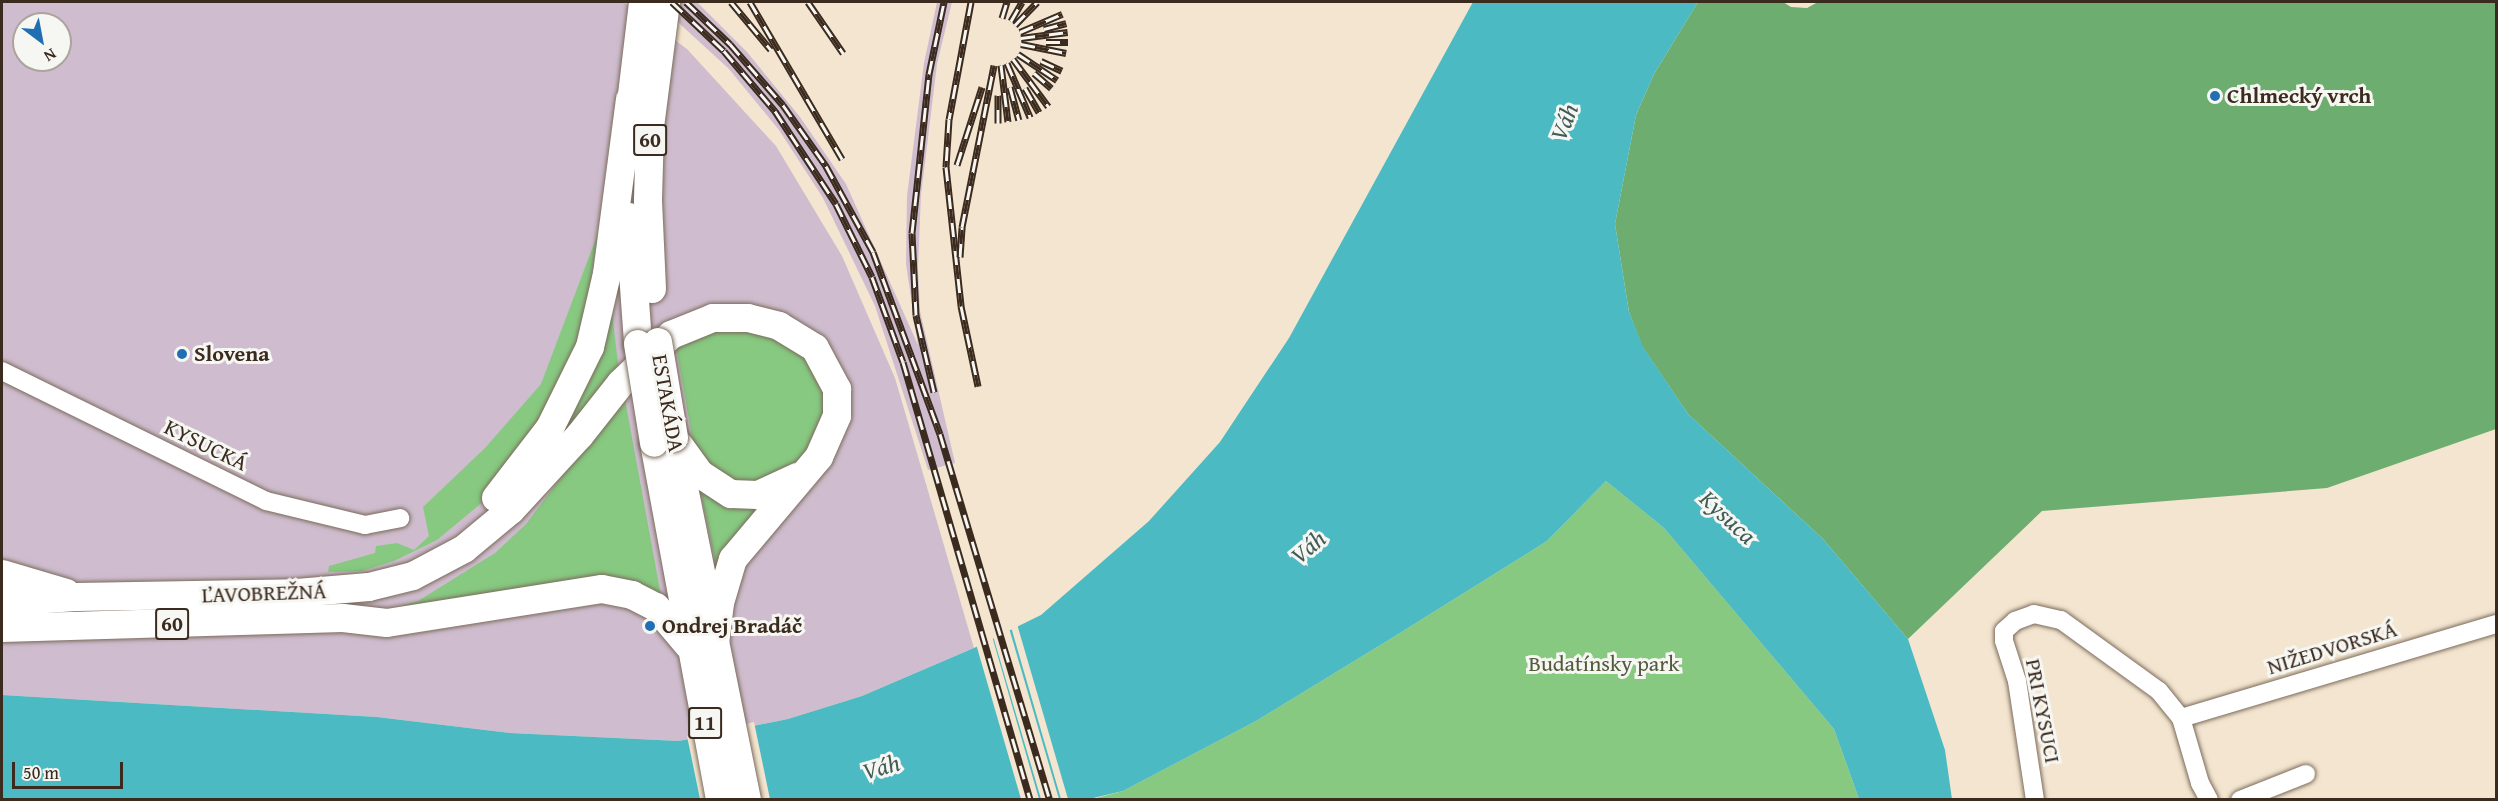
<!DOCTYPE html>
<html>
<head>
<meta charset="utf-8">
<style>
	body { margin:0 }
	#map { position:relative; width:2498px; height:801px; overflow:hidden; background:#f3e5cf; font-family:"Gentium Book Plus",serif }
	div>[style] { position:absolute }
	.industrial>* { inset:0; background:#cfbdcf }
	.green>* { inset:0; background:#87c981 }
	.forest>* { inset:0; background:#6dad6f }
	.water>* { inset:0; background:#4bbac2 }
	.pier>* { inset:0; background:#f3e5cf }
	.roads { filter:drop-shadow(0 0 2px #7b6b5c) drop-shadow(0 0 2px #7b6b5c) }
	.minor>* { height:18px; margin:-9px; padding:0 9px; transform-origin:9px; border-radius:9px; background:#fff }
	.primary>* { height:28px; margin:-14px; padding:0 14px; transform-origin:14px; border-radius:14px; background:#fff }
	.rail>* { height:7px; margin-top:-3.5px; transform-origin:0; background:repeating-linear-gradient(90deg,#f6f6f2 0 14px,#3b2a1e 0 28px); box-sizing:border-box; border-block:2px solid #3b2a1e }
	.bridges { filter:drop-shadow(0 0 2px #7b6b5c) drop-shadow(0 0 2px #7b6b5c) }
	.primary-bridge>* { height:28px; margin:-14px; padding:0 14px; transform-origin:14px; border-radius:14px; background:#fff }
	.dots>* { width:16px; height:16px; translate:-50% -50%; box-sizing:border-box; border:3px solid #f6f6f2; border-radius:50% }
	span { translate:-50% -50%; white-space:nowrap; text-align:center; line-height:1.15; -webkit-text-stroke:6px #f6f6f2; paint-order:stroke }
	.shield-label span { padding:2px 4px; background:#f6f6f2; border:2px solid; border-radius:4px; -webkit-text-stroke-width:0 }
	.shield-label { font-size:21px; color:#3b2a1e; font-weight:700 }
	.poi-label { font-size:22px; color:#3b2a1e; font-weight:700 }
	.left { translate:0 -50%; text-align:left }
	.street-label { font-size:22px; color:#3b2a1e }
	.park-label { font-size:22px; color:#525a3c }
	.water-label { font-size:24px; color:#415c57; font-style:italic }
	.frame { position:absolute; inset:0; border:3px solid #3b2a1e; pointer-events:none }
	.north { position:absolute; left:12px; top:12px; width:60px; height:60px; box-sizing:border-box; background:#f6f6f2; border:2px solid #aba49d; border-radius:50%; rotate:148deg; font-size:16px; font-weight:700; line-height:24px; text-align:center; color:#3b2a1e }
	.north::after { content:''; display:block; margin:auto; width:21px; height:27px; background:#1f6fb2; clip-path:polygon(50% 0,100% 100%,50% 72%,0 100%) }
	.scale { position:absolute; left:12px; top:762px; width:111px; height:27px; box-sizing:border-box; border:3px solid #3b2a1e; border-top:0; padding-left:8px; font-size:18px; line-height:21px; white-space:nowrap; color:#3b2a1e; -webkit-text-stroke:4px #f6f6f2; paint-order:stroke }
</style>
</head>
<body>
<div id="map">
	<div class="industrial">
		<div style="clip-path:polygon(evenodd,2px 2px,623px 2px,687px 49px,776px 146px,842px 256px,895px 378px,974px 648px,862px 696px,788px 719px,679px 741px,510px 733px,377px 717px,2px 695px,2px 2px,24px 24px,60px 24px,60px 60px,24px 60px,24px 24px)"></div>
		<div style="clip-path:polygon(656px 2px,697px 2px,747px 52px,800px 117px,846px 184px,918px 345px,906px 264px,907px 196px,924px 63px,937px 2px,952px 2px,937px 64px,921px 195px,918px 268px,920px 311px,955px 463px,928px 470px,875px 306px,823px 198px,779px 130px,729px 69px)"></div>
	</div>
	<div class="green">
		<div style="clip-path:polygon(598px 233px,584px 325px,559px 394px,490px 496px,437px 540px,394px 561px,362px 571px,328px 572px,329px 566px,375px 553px,376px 546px,397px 543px,414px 550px,429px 536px,423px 507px,485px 448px,541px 384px)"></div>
		<div style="clip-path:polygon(611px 305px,619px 371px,571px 434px,495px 516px)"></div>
		<div style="clip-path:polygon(735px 327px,770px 334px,811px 362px,826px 402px,815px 442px,782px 480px,724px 485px,693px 442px,676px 347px,697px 335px)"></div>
		<div style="clip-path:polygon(624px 394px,662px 601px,388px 610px,418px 601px,495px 553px,526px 524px)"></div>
		<div style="clip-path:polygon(1606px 481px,1664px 528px,1834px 729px,1859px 799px,1089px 800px,1123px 791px,1256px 721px,1387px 641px,1547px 541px)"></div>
		<div style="clip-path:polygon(700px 489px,771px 498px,717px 571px)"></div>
	</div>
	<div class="forest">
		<div style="clip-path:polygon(1698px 2px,1783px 2px,1791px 7px,1807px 8px,1818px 2px,2496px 2px,2496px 429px,2327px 488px,2042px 511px,1908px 639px,1823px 539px,1688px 414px,1642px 346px,1629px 312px,1615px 224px,1636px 115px,1654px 74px)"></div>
	</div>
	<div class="water">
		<div style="clip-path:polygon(1473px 2px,1698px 2px,1654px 74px,1636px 115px,1615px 224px,1629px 312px,1643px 347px,1688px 414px,1823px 539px,1908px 639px,1945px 750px,1952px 799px,1859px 799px,1834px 729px,1664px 528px,1606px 481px,1547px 541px,1387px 641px,1256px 721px,1123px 791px,1089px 799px,2px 800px,2px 695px,377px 717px,510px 733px,679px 741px,788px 719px,862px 696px,974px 648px,1041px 615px,1149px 521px,1220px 442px,1289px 338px)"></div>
	</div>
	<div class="pier">
		<div style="clip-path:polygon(1017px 624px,1068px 799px,1061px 799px,1011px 627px)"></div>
		<div style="clip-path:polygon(1009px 628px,1059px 799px,1041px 799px,993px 636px)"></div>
		<div style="clip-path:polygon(992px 636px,1039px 799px,1021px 799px,976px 644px)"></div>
		<div style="clip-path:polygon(754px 722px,770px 799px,736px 799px,722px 729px)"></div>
		<div style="clip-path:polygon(718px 730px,732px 799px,700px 799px,687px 736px)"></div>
	</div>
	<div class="roads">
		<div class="minor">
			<div style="left:2px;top:371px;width:294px;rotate:26.2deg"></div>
			<div style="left:266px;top:501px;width:102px;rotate:13.6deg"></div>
			<div style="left:365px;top:525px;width:36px;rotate:-11deg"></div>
			<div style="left:2181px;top:718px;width:329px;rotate:-16.6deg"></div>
			<div style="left:2035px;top:800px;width:120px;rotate:-98.6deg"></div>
			<div style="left:2017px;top:681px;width:42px;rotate:-108deg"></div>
			<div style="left:2004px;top:641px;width:10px;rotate:-90deg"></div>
			<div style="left:2004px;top:631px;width:15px;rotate:-42deg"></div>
			<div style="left:2015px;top:621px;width:20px;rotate:-20deg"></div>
			<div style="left:2034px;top:614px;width:28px;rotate:13deg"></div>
			<div style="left:2061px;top:620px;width:121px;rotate:35.9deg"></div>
			<div style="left:2159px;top:691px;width:35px;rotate:51deg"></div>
			<div style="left:2181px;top:718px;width:68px;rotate:73.7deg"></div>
			<div style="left:2200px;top:783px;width:19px;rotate:62deg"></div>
			<div style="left:2240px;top:800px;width:71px;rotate:-21.5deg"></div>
		</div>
		<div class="primary">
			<div style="left:629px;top:120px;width:119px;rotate:-83.2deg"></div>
			<div style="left:629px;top:217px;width:127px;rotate:85.9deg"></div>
			<div style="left:652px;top:289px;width:89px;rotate:-92.6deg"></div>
			<div style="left:648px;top:200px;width:73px;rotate:-88.4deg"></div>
			<div style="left:650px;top:127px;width:126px;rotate:-82.7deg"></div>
			<div style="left:674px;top:438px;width:369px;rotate:78.6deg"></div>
			<div style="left:654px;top:443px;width:363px;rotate:79.5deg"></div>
			<div style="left:679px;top:445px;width:36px;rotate:54deg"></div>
			<div style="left:700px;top:474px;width:37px;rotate:33deg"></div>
			<div style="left:731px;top:494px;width:27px;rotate:2deg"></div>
			<div style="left:758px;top:495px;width:43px;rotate:-24.8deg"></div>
			<div style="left:496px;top:498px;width:88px;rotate:-52.4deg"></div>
			<div style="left:550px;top:428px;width:90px;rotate:-63.7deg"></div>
			<div style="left:590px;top:347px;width:75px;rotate:-76.9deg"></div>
			<div style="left:607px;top:274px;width:176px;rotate:-82.5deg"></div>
			<div style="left:2px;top:574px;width:67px;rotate:16.5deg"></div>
			<div style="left:2px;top:602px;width:74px;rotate:-3.9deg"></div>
			<div style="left:76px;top:597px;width:221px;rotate:-1deg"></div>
			<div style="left:297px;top:593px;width:72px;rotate:-4.8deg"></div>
			<div style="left:369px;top:587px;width:45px;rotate:-14deg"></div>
			<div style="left:413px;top:576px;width:58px;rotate:-27.9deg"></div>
			<div style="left:464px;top:549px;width:61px;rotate:-39.7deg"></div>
			<div style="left:511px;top:510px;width:102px;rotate:-47.4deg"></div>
			<div style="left:580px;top:435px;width:66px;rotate:-51.7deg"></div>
			<div style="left:621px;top:383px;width:69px;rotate:-43.8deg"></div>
			<div style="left:671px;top:335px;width:45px;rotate:-22deg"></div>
			<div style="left:713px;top:318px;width:35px"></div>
			<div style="left:748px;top:318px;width:32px;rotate:14deg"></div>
			<div style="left:779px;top:326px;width:42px;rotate:31.4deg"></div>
			<div style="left:815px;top:348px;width:47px;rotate:61.8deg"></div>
			<div style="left:837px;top:389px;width:27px;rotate:90deg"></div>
			<div style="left:837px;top:416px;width:45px;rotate:113.7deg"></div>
			<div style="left:819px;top:457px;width:133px;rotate:130.1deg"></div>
			<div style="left:733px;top:559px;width:46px;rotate:106.5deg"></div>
			<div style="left:720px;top:603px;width:38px;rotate:97deg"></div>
			<div style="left:2px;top:628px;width:341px;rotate:-1.7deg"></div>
			<div style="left:343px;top:618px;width:44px;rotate:6.5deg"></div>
			<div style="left:387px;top:623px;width:218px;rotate:-9deg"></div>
			<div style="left:602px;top:589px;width:31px;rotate:11deg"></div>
			<div style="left:632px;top:595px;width:27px;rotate:27deg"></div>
			<div style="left:656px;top:607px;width:51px;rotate:49.8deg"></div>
		</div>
	</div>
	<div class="rail">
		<div style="left:672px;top:2px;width:71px;rotate:43.3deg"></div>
		<div style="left:724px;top:51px;width:79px;rotate:49.6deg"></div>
		<div style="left:775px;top:111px;width:111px;rotate:56.7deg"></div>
		<div style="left:836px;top:204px;width:81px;rotate:63.7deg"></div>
		<div style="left:872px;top:277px;width:90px;rotate:70deg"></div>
		<div style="left:903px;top:362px;width:456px;rotate:73.8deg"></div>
		<div style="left:686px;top:2px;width:61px;rotate:43.7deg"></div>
		<div style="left:730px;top:44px;width:81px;rotate:49deg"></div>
		<div style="left:783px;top:105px;width:75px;rotate:54.8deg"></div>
		<div style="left:826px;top:166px;width:98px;rotate:61.3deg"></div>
		<div style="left:873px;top:252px;width:194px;rotate:69.8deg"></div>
		<div style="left:940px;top:434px;width:382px;rotate:73.3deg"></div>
		<div style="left:731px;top:2px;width:62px;rotate:50.2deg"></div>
		<div style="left:750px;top:2px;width:182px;rotate:59.6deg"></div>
		<div style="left:808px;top:2px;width:62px;rotate:55.5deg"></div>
		<div style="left:971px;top:2px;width:119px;rotate:100.6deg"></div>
		<div style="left:949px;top:119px;width:48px;rotate:93.6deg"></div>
		<div style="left:946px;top:167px;width:140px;rotate:83.8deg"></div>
		<div style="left:961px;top:306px;width:82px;rotate:78deg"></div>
		<div style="left:1002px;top:18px;width:17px;rotate:-73deg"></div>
		<div style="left:1011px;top:21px;width:22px;rotate:-60deg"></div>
		<div style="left:1015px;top:25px;width:32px;rotate:-46deg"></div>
		<div style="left:1044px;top:29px;width:23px;rotate:-15deg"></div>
		<div style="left:1020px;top:32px;width:46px;rotate:-23.2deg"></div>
		<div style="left:1021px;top:38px;width:47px;rotate:-7.3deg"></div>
		<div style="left:1046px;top:42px;width:22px"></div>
		<div style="left:1021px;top:44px;width:46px;rotate:11.3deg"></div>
		<div style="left:1018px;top:54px;width:47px;rotate:33.7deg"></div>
		<div style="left:1013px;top:59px;width:59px;rotate:53.3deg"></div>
		<div style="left:1041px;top:61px;width:23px;rotate:25deg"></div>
		<div style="left:1007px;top:63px;width:59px;rotate:66.9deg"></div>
		<div style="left:1001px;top:65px;width:57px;rotate:83deg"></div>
		<div style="left:1034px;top:73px;width:23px;rotate:41deg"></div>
		<div style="left:1010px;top:87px;width:34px;rotate:75deg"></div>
		<div style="left:1025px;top:88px;width:28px;rotate:60deg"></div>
		<div style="left:998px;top:123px;width:28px;rotate:-90deg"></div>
		<div style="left:957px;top:165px;width:82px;rotate:-72.2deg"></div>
		<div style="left:960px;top:257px;width:30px;rotate:-86deg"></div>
		<div style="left:962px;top:227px;width:165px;rotate:-78.8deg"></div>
		<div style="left:934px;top:392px;width:79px;rotate:-103.2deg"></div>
		<div style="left:916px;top:315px;width:82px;rotate:-92.8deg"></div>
		<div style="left:912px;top:233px;width:160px;rotate:-83.9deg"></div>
		<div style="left:929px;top:74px;width:74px;rotate:-78.2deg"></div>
	</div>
	<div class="bridges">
		<div class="primary-bridge">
			<div style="left:658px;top:342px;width:97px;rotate:80.5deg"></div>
			<div style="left:638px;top:344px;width:100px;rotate:80.8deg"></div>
		</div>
	</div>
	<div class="dots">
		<div style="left:2215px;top:96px;background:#1f6fb2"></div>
		<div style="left:182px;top:354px;background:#1f6fb2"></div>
		<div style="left:650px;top:626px;background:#1f6fb2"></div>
	</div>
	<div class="shield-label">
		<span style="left:650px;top:140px">60</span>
		<span style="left:172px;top:624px">60</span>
		<span style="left:705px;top:723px">11</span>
	</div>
	<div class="poi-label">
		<span class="left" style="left:2227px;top:96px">Chlmecký vrch</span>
		<span class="left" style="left:194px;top:354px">Slovena</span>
		<span class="left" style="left:662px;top:626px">Ondrej Bradáč</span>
	</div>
	<div class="street-label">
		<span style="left:668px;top:403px;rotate:80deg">ESTAKÁDA</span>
		<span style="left:206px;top:445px;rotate:26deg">KYSUCKÁ</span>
		<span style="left:264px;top:593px;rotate:-2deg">ĽAVOBREŽNÁ</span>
		<span style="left:2332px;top:648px;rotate:-17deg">NIŽEDVORSKÁ</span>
		<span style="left:2043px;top:711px;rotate:79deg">PRI KYSUCI</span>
	</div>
	<div class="park-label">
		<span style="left:1604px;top:664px">Budatínsky park</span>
	</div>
	<div class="water-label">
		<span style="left:1564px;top:122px;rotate:-68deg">Váh</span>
		<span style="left:1728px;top:517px;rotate:43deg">Kysuca</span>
		<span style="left:1308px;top:547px;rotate:-40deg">Váh</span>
		<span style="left:881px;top:767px;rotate:-16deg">Váh</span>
	</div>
	<div class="frame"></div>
	<div class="north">N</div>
	<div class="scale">50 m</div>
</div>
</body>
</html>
